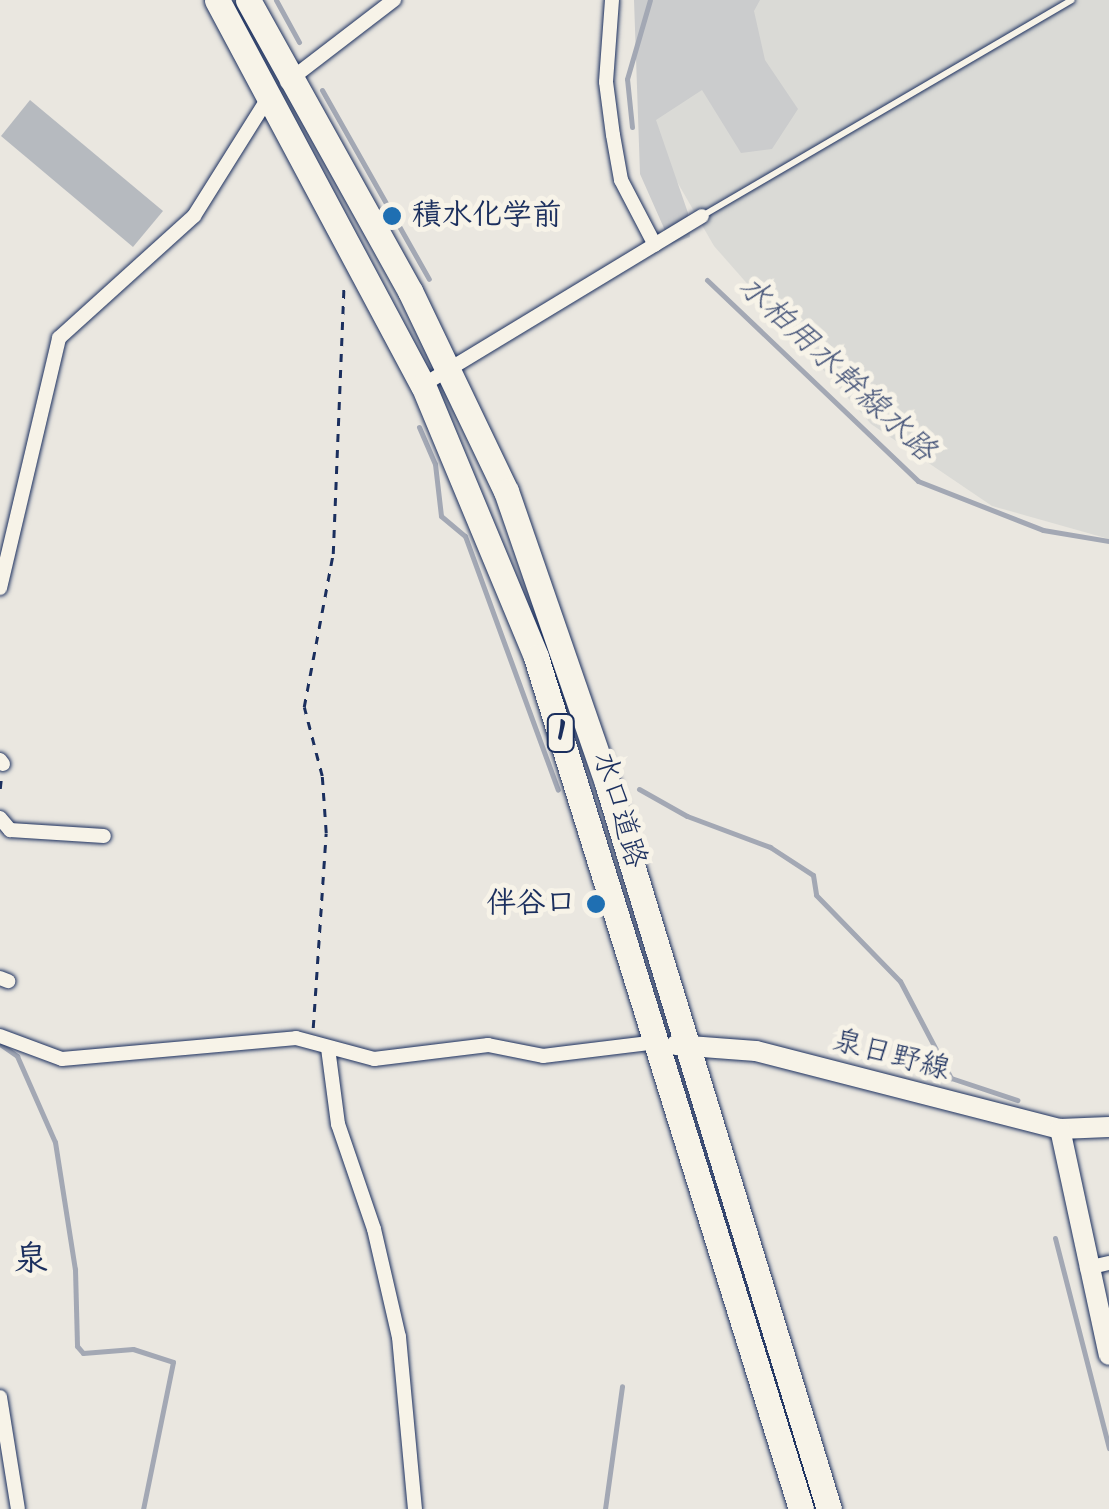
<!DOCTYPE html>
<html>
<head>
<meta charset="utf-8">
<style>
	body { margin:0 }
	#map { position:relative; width:1109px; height:1509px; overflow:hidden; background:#eae7e0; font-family:Kalam,"Klee One",sans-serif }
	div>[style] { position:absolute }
	.built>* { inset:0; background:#dadad6 }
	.green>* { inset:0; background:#cbcccd }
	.stream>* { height:5px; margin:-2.5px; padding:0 2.5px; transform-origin:2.5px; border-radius:2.5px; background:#a3a8b4 }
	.building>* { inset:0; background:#b6babf }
	.path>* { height:2.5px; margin-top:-1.25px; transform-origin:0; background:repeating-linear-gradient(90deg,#1b2f5e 0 8px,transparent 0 16px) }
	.roads { filter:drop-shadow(0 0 2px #1b2f5e) drop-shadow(0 0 2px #1b2f5e) }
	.lane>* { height:6px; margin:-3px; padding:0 3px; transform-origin:3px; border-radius:3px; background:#f7f3e8 }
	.street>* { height:14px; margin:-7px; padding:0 7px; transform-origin:7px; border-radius:7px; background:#f7f3e8 }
	.secondary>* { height:20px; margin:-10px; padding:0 10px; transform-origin:10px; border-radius:10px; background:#f7f3e8 }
	.highway>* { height:25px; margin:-12.5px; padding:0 12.5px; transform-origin:12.5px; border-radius:12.5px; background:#f7f3e8 }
	.dots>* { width:28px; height:28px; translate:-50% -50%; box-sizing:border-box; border:5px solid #f7f3e8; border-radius:50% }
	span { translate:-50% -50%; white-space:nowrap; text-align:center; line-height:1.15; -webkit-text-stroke:10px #f7f3e8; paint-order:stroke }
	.shield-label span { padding:2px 8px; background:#f7f3e8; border:2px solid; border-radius:8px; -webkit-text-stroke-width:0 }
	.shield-label { font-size:28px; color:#1b2f5e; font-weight:700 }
	.poi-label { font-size:30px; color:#1b2f5e; font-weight:700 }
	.left { translate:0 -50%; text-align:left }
	.right { translate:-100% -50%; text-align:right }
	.street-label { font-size:30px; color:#1b2f5e }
	.water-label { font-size:32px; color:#445378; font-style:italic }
	.quarter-label { font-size:35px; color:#1b2f5e; font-weight:700 }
</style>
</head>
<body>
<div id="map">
	<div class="built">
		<div style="clip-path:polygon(752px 0,1109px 0,1109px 539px,992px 506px,871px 424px,714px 246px,645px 126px)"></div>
	</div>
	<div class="green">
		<div style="clip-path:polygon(634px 0,760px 0,754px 11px,765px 60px,798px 109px,772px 149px,741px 153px,702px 90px,656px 120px,688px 213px,690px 237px,671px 244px,640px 174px)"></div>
	</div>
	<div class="stream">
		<div style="left:276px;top:0;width:48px;rotate:61.3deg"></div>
		<div style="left:322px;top:90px;width:217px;rotate:60.5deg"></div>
		<div style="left:632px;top:127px;width:48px;rotate:-95.9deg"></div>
		<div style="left:627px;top:79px;width:82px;rotate:-73.8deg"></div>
		<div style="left:707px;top:280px;width:291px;rotate:43.6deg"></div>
		<div style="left:918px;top:481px;width:134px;rotate:21.4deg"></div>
		<div style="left:1043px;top:530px;width:67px;rotate:9.5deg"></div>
		<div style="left:419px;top:427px;width:40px;rotate:66.6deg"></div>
		<div style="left:435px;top:464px;width:52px;rotate:83.4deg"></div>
		<div style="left:441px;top:516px;width:31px;rotate:40deg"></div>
		<div style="left:465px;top:536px;width:270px;rotate:69.9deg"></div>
		<div style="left:639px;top:789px;width:55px;rotate:29.4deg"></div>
		<div style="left:687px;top:816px;width:89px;rotate:20.5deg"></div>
		<div style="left:770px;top:847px;width:51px;rotate:33.1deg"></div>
		<div style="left:813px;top:875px;width:20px;rotate:81deg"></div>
		<div style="left:816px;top:895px;width:120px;rotate:45.7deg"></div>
		<div style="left:900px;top:981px;width:110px;rotate:62.3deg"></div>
		<div style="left:951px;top:1078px;width:70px;rotate:18.4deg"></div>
		<div style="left:0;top:1044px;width:21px;rotate:35deg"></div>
		<div style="left:17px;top:1056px;width:94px;rotate:66.2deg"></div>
		<div style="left:55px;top:1142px;width:129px;rotate:81.1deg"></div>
		<div style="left:75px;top:1269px;width:77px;rotate:88.5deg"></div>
		<div style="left:77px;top:1346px;width:9px;rotate:49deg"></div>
		<div style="left:83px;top:1353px;width:50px;rotate:-4.6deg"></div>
		<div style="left:133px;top:1349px;width:42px;rotate:18deg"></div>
		<div style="left:173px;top:1362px;width:150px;rotate:101.5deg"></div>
		<div style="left:1055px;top:1238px;width:217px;rotate:75.6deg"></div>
		<div style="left:605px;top:1509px;width:124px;rotate:-82.1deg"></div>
	</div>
	<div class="building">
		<div style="clip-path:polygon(30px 100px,163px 211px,133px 247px,1px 136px)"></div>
	</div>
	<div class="path">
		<div style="left:0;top:789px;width:9px;rotate:-84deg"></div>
		<div style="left:313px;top:1028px;width:195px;rotate:-86.2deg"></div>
		<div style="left:326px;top:833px;width:57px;rotate:-94deg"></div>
		<div style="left:322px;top:776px;width:71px;rotate:-104.6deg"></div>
		<div style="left:304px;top:707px;width:156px;rotate:-79.3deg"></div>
		<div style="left:333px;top:554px;width:271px;rotate:-87.7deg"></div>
	</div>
	<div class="roads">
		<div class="lane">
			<div style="left:702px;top:216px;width:428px;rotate:-30.3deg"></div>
		</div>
		<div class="street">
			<div style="left:612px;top:0;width:82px;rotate:94.2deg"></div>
			<div style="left:606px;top:82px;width:53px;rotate:82.5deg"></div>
			<div style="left:613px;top:135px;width:46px;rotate:79.9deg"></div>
			<div style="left:621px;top:180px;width:73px;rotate:62.4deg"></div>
			<div style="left:287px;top:82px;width:135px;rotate:-37.5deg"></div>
			<div style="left:423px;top:385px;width:326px;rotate:-31.2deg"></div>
			<div style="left:0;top:588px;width:257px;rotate:-76.7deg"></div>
			<div style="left:59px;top:338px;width:182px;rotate:-42.1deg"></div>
			<div style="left:194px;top:216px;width:143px;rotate:-57.9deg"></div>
			<div style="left:0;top:760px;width:5px;rotate:53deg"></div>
			<div style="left:0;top:818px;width:16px;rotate:50deg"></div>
			<div style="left:10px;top:830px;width:94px;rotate:3.7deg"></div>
			<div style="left:0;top:978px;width:9px;rotate:21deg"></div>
			<div style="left:0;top:1036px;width:66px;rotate:20.4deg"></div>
			<div style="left:62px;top:1059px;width:235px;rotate:-5.1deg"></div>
			<div style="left:296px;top:1038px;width:81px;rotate:15.1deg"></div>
			<div style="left:374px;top:1059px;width:115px;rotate:-7deg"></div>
			<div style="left:488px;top:1045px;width:56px;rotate:11.3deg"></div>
			<div style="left:543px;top:1056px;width:115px;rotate:-7deg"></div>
			<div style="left:328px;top:1048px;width:77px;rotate:82.5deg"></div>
			<div style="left:338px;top:1124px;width:111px;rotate:71.1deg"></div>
			<div style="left:374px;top:1229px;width:111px;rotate:77deg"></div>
			<div style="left:399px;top:1337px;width:173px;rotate:84.7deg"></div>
			<div style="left:1087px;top:1268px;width:23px;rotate:-13deg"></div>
			<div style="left:0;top:1397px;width:113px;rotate:80.9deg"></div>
		</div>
		<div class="secondary">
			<div style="left:676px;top:1045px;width:80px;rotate:4.3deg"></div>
			<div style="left:756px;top:1051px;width:314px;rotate:14.4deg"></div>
			<div style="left:1060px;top:1129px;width:49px;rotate:-2.3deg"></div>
			<div style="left:1060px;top:1129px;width:231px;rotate:77.8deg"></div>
		</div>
		<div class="highway">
			<div style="left:217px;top:0;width:437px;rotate:61.9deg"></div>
			<div style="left:423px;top:385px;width:295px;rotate:67.4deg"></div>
			<div style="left:536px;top:657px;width:892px;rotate:72.72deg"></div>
			<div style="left:248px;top:0;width:333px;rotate:60.9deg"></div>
			<div style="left:410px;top:291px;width:222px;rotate:64.4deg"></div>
			<div style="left:506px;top:491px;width:309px;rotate:70.9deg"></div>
			<div style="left:607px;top:783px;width:759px;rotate:73deg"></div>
		</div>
	</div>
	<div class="dots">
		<div style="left:392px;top:216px;background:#1f6fb2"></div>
		<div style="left:596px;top:904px;background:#1f6fb2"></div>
	</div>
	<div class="shield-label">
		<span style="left:561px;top:733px">1</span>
	</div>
	<div class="poi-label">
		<span class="left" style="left:412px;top:216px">積水化学前</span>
		<span class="right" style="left:576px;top:904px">伴谷口</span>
	</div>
	<div class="street-label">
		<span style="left:619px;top:810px;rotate:73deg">水口道路</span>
		<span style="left:891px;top:1056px;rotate:15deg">泉日野線</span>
	</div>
	<div class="water-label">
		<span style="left:836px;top:370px;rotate:43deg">水柏用水幹線水路</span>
	</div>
	<div class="quarter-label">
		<span style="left:31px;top:1261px">泉</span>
	</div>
</div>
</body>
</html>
